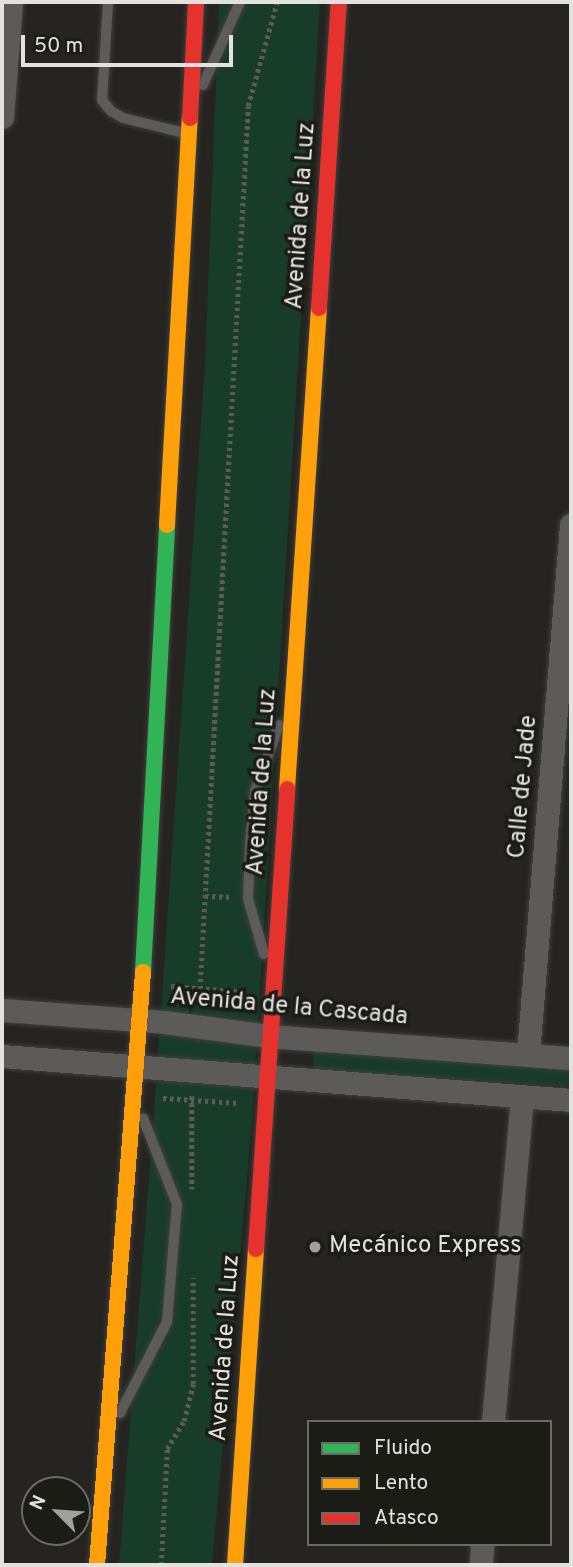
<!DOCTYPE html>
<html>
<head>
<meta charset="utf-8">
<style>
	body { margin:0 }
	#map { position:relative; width:573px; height:1567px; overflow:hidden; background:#252421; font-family:Overpass,sans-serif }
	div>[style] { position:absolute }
	.green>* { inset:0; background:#183c2a }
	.path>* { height:4.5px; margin-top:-2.25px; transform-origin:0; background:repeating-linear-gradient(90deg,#5b5b59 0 3.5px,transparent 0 7px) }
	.roads { filter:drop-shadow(0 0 2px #40403d) drop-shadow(0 0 2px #40403d) }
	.lane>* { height:10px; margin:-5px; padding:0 5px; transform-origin:5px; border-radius:5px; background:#5c5b59 }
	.street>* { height:23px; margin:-11.5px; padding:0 11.5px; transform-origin:11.5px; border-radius:11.5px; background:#5c5b59 }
	.fast>* { height:16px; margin:-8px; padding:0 8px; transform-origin:8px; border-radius:8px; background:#30b455 }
	.slow>* { height:16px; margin:-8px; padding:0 8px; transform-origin:8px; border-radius:8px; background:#ff9f0a }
	.jam>* { height:16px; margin:-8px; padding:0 8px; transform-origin:8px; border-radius:8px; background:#e5322d }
	.dots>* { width:19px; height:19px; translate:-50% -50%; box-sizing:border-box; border:4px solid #1c1c16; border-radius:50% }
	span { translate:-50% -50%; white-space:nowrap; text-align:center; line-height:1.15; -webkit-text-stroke:7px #1c1c16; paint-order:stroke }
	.street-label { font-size:24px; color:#e2e2de }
	.poi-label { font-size:24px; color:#e2e2de }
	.left { translate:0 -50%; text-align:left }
	.frame { position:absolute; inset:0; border:4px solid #e2e2de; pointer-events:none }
	.legend { position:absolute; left:307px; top:1420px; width:245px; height:126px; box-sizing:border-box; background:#1c1c16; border:2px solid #6b6b66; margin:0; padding:9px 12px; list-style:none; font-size:21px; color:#e2e2de }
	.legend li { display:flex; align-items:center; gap:14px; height:35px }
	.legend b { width:35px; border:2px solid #6b6b66 }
	.north { position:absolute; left:21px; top:1476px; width:70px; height:70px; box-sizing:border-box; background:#1c1c16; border:2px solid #6b6b66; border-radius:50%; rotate:295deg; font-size:19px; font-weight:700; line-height:28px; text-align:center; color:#e2e2de }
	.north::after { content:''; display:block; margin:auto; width:24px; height:32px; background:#a0a09c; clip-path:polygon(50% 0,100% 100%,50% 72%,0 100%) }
	.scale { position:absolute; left:21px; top:35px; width:212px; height:32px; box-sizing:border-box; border:4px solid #e2e2de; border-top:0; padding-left:9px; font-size:21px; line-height:24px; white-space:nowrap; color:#e2e2de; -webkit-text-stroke:5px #1c1c16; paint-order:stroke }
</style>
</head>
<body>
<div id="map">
	<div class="green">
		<div style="clip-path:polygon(219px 2px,320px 2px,252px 1122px,212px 1565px,119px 1565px,155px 1100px,205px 365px)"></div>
		<div style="clip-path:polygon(313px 1047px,571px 1064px,571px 1086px,313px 1071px)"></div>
	</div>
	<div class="path">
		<div style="left:205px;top:896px;width:24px;rotate:2deg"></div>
		<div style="left:171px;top:986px;width:75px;rotate:4.6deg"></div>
		<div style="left:199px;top:1003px;width:898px;rotate:-86.87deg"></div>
		<div style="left:248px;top:106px;width:108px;rotate:-74.4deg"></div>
		<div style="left:192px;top:1096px;width:93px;rotate:90deg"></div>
		<div style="left:163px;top:1098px;width:75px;rotate:3.8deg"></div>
		<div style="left:161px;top:1565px;width:116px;rotate:-87deg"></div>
		<div style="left:167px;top:1449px;width:33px;rotate:-59deg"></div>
		<div style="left:184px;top:1421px;width:38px;rotate:-76deg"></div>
		<div style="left:193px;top:1384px;width:106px;rotate:-90deg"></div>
	</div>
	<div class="roads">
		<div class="lane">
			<div style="left:108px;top:2px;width:98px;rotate:93.5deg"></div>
			<div style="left:102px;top:100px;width:14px;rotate:51deg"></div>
			<div style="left:111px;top:111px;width:14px;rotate:30deg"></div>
			<div style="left:123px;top:118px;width:64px;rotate:13.6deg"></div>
			<div style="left:203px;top:85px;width:91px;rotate:-66deg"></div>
			<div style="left:264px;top:954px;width:57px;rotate:-106.2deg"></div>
			<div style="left:248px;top:899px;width:55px;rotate:-87.9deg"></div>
			<div style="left:250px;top:844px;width:53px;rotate:-84.6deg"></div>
			<div style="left:255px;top:791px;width:70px;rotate:-70deg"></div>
			<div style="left:120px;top:1413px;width:102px;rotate:-62.7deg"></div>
			<div style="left:167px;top:1322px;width:118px;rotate:-85.2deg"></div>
			<div style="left:177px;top:1204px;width:92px;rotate:-111.6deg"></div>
		</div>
		<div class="street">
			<div style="left:2px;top:117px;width:115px;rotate:-85.5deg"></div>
			<div style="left:2px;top:1010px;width:162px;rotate:4.2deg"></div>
			<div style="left:164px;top:1022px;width:106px;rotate:7.6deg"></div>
			<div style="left:269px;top:1036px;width:303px;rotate:4.2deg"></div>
			<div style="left:528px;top:1054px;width:531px;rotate:-85.35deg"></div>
			<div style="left:2px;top:1056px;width:571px;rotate:4.42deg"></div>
			<div style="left:493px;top:1422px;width:327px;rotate:-84.9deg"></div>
			<div style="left:481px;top:1565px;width:21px;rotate:-87deg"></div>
		</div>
		<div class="fast">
			<div style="left:143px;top:972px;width:448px;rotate:-86.9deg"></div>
		</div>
		<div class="slow">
			<div style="left:167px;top:525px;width:408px;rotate:-86.8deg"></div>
			<div style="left:287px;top:789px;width:482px;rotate:-86.2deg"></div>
			<div style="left:97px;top:1565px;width:595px;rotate:-85.56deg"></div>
			<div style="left:235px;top:1565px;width:317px;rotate:-86.2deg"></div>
		</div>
		<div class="jam">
			<div style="left:190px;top:118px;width:116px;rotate:-87deg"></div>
			<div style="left:319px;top:308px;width:307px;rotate:-86.3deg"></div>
			<div style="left:256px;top:1249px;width:461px;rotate:-86.1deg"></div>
		</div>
	</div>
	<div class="dots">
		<div style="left:315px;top:1247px;background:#a0a09c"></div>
	</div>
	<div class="street-label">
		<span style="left:302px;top:216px;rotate:-86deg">Avenida de la Luz</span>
		<span style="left:263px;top:782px;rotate:-86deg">Avenida de la Luz</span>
		<span style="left:524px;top:787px;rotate:-85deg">Calle de Jade</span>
		<span style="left:289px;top:1008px;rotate:5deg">Avenida de la Cascada</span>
		<span style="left:226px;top:1348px;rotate:-86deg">Avenida de la Luz</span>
	</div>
	<div class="poi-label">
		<span class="left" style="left:329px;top:1247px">Mecánico Express</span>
	</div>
	<div class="frame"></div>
	<ul class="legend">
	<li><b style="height:9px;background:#30b455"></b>Fluido</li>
	<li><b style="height:9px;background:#ff9f0a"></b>Lento</li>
	<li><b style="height:9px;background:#e5322d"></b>Atasco</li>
	</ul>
	<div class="north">N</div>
	<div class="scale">50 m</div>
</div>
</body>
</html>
